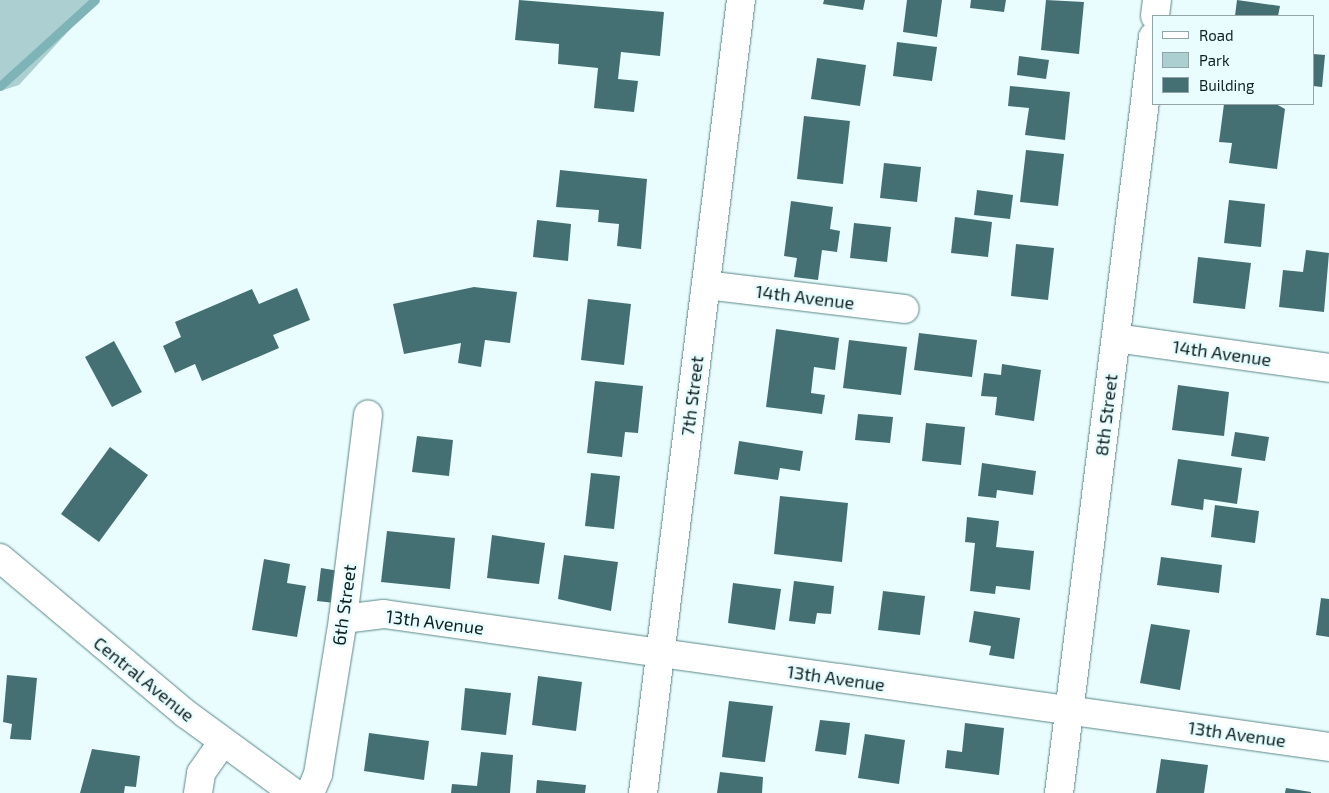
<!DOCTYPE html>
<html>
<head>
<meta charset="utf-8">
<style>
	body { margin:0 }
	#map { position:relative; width:1329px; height:793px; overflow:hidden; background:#eafdfe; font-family:"Exo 2",sans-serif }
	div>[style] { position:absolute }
	.green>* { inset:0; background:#accfd1 }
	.stream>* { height:9px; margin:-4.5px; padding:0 4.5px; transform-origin:4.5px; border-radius:4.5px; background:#7eb4b7 }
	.building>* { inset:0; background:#447073 }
	.roads { filter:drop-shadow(0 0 1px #5a8789) drop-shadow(0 0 1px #5a8789) }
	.minor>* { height:28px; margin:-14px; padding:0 14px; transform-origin:14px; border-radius:14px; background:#fff }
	span { translate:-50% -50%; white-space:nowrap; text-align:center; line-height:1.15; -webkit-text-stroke:5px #eafdfe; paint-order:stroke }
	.street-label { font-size:18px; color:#0d1f20 }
	.legend { position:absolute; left:1152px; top:15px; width:162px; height:90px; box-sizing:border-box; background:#eafdfe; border:1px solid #92a4a5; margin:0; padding:6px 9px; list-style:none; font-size:15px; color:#0d1f20 }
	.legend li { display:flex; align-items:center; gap:10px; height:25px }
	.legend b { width:25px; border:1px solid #92a4a5 }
</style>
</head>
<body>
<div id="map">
	<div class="green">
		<div style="clip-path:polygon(0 0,97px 0,19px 85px,0 91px)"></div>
	</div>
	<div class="stream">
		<div style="left:0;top:86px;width:128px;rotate:-42.2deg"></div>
	</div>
	<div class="building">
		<div style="clip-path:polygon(519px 0,664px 12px,660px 56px,621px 52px,618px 79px,638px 81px,634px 112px,594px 108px,598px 68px,558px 64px,559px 44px,515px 40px)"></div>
		<div style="clip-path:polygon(824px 0,865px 0,863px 10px,823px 4px)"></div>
		<div style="clip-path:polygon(907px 0,942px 0,937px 37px,903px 32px)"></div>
		<div style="clip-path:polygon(971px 0,1006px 0,1004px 12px,970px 8px)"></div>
		<div style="clip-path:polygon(1046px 0,1084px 2px,1079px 54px,1041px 50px)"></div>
		<div style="clip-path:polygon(1237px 0,1280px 6px,1278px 16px,1235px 16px)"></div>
		<div style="clip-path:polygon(897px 42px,937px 47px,932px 81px,893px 76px)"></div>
		<div style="clip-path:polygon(1313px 54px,1325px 55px,1322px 87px,1313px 86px)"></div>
		<div style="clip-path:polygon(1019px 56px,1049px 60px,1046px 79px,1017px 75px)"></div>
		<div style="clip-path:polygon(817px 58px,866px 65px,860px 106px,811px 99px)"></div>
		<div style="clip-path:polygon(1010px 86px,1070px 92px,1065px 140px,1025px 135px,1029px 108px,1008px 106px)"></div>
		<div style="clip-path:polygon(1224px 104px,1276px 104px,1285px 109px,1277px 169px,1229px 163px,1232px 143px,1219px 142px)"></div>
		<div style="clip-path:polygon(804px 116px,850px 121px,843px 184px,797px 179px)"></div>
		<div style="clip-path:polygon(1026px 150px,1064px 154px,1058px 206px,1020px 202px)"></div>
		<div style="clip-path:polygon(884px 163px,921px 167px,917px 202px,880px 198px)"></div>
		<div style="clip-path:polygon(560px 170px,647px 179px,641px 249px,617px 246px,619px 224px,598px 222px,599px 210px,556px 207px)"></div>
		<div style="clip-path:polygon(977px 190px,1013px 195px,1010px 219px,974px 215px)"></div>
		<div style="clip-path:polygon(1229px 200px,1265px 204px,1261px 247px,1224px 243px)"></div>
		<div style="clip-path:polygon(791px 201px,833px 207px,830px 229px,840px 231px,837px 252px,822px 250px,818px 280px,794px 277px,797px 258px,784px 256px)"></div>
		<div style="clip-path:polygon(955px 217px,992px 222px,988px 257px,951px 253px)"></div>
		<div style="clip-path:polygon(537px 220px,571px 224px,568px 261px,533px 257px)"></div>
		<div style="clip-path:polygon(854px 223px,891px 227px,887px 262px,850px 258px)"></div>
		<div style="clip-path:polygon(1016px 244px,1054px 248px,1048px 300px,1011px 296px)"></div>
		<div style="clip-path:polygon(1306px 250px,1329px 253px,1324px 312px,1279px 307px,1283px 270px,1303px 272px)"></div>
		<div style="clip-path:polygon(1198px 257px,1251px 263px,1245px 309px,1193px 303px)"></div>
		<div style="clip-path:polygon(474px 287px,517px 292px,510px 343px,485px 340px,481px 367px,458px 363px,461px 343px,404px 354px,393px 304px)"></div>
		<div style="clip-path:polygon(297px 288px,310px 320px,273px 335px,279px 348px,202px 381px,195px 364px,175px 373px,163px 346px,181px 337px,175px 322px,252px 289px,259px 304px)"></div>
		<div style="clip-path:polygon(588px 299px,631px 304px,624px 365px,581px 360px)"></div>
		<div style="clip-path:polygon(776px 329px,839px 338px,835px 370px,814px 367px,811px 393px,825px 395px,822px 414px,766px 407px)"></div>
		<div style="clip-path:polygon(919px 333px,977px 340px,972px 377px,914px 370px)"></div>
		<div style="clip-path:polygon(849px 340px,907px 347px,901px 395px,843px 388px)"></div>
		<div style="clip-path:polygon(114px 341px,142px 392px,112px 407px,85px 357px)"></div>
		<div style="clip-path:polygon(1002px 364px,1041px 370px,1034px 421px,995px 415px,997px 397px,981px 396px,984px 373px,1001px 375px)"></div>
		<div style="clip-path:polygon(595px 381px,643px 386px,638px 433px,625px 432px,622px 457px,587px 453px)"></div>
		<div style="clip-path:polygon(1178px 385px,1229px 392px,1224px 436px,1172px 430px)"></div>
		<div style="clip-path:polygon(858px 414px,893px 417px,890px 443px,855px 440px)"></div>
		<div style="clip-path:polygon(926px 423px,965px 427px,961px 465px,922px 461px)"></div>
		<div style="clip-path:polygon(1235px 432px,1269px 437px,1265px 461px,1231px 456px)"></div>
		<div style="clip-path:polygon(417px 436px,453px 440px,449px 476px,412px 472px)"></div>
		<div style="clip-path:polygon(739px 441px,803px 451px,800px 471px,780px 468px,778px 480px,734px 474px)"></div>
		<div style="clip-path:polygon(110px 447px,148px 475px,99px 542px,61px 514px)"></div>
		<div style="clip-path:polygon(1178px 459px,1242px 468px,1237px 504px,1204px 499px,1203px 510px,1171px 505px)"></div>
		<div style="clip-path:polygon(982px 463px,1036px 471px,1033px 495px,997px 490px,996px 498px,978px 496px)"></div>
		<div style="clip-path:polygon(591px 473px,620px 476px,614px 529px,585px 526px)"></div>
		<div style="clip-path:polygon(780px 496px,848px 503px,842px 562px,774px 554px)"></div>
		<div style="clip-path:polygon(1215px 505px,1259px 511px,1255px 543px,1211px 537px)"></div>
		<div style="clip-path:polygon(967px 517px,999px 521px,996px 547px,1034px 551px,1030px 590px,996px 586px,995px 594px,970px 591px,975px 543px,965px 542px)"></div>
		<div style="clip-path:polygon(387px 531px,455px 538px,450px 589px,381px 582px)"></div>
		<div style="clip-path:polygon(492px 535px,545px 543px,539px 584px,487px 578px)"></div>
		<div style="clip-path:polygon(564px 555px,618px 562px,611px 611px,558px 599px)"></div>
		<div style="clip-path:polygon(1161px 557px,1222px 565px,1219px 593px,1157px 585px)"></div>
		<div style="clip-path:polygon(264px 559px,290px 564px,287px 583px,306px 586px,297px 637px,252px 630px)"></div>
		<div style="clip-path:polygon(321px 568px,339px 571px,335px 603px,317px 601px)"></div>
		<div style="clip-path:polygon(794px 581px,834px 586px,831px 614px,817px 613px,815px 624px,789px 621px)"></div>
		<div style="clip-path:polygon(733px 583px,781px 589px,775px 630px,728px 623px)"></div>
		<div style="clip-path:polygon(883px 591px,925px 596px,920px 635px,878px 630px)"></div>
		<div style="clip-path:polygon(1321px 598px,1329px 599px,1329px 637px,1316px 635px)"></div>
		<div style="clip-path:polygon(974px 611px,1020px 618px,1014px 659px,989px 655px,991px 646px,969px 642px)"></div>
		<div style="clip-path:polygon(1151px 624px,1190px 630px,1180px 690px,1140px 683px)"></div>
		<div style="clip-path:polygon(7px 675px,37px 678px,31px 740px,10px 739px,12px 724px,3px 722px)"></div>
		<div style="clip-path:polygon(538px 676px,582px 682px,576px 731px,532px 725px)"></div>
		<div style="clip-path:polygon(465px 688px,511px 693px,506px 735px,461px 730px)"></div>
		<div style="clip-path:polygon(729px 701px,773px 706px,765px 762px,722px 757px)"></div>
		<div style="clip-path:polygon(820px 720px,850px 723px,846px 755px,815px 751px)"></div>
		<div style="clip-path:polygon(965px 723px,1004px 728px,999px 775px,945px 768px,947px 750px,962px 752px)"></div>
		<div style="clip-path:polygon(369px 733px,429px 741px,424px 780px,364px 771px)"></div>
		<div style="clip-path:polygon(865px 734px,905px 740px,899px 784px,858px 778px)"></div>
		<div style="clip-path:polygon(92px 749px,140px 756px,136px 787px,125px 786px,124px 793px,80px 793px)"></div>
		<div style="clip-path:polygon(481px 752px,513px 755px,510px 793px,451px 793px,452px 784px,477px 786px)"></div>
		<div style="clip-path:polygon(1161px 759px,1208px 765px,1204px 793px,1156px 793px)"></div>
		<div style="clip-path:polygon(720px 772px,763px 777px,762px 793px,717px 793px)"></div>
		<div style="clip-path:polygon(537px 780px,586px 785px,585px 793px,536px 793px)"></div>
		<div style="clip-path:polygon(1286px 788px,1311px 792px,1311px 793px,1285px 793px)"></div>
	</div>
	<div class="roads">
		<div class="minor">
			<div style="left:1155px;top:16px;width:16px;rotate:-83deg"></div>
			<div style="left:706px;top:285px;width:200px;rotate:6.9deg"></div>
			<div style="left:1116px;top:338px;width:215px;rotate:8deg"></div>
			<div style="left:0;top:558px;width:243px;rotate:40deg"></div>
			<div style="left:186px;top:714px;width:134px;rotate:36.2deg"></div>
			<div style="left:343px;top:619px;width:41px;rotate:-7deg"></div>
			<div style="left:384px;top:614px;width:954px;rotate:8.01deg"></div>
			<div style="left:198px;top:793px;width:20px;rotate:-81deg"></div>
			<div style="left:201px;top:773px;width:38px;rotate:-55deg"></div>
			<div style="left:310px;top:793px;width:21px;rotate:-67deg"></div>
			<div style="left:318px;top:774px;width:157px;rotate:-80.8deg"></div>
			<div style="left:343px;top:619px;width:206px;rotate:-83deg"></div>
			<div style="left:643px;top:793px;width:799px;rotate:-82.96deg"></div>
			<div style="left:1059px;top:793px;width:762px;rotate:-82.91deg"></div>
		</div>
	</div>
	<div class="street-label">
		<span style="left:805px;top:297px;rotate:7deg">14th Avenue</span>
		<span style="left:1222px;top:353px;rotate:8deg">14th Avenue</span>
		<span style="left:692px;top:396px;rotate:-83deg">7th Street</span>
		<span style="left:1106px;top:415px;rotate:-83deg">8th Street</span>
		<span style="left:344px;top:605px;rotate:-82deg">6th Street</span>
		<span style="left:435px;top:622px;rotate:7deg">13th Avenue</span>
		<span style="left:836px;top:678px;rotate:8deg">13th Avenue</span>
		<span style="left:144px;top:679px;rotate:39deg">Central Avenue</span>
		<span style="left:1237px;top:734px;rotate:8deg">13th Avenue</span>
	</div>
	<ul class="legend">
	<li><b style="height:6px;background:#fff"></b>Road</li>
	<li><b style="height:14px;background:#accfd1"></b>Park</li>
	<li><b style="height:14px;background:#447073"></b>Building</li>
	</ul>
</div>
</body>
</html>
